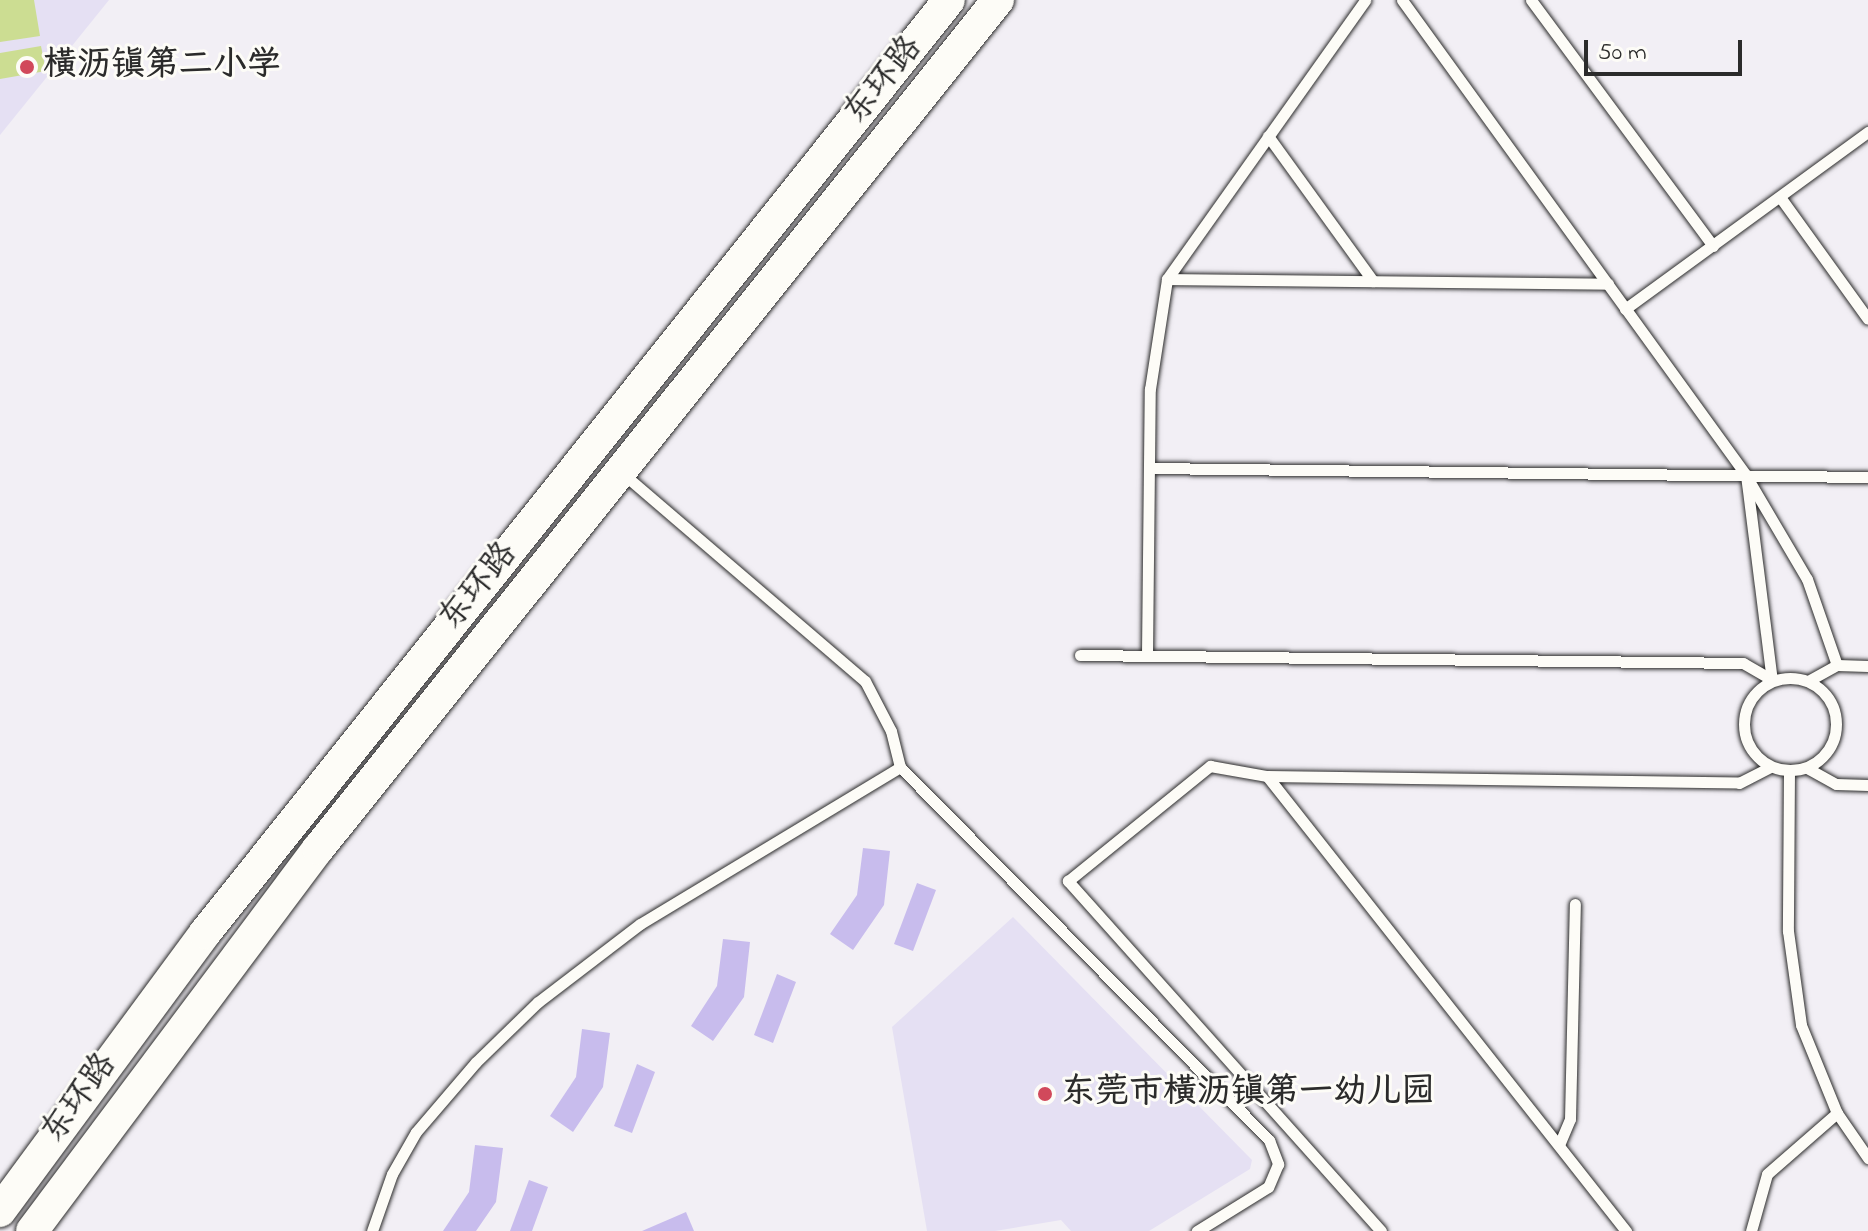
<!DOCTYPE html>
<html>
<head>
<meta charset="utf-8">
<style>
	body { margin:0 }
	#map { position:relative; width:1868px; height:1231px; overflow:hidden; background:#f2eff5; font-family:"Indie Flower","LXGW WenKai TC",sans-serif }
	div>[style] { position:absolute }
	.built>* { inset:0; background:#e5e0f3 }
	.green>* { inset:0; background:#ccdd92 }
	.building>* { inset:0; background:#c8bced }
	.roads { filter:drop-shadow(0 0 2px #2b2b2b) drop-shadow(0 0 2px #2b2b2b) }
	.service>* { height:11px; margin:-5.5px; padding:0 5.5px; transform-origin:5.5px; border-radius:5.5px; background:#fdfcf7 }
	.service>.ring { margin:-5.5px; padding:0; box-sizing:content-box; background:none; border:11px solid #fdfcf7; border-radius:50% }
	.secondary>* { height:32px; margin:-16px; padding:0 16px; transform-origin:16px; border-radius:16px; background:#fdfcf7 }
	.dots>* { width:22px; height:22px; translate:-50% -50%; box-sizing:border-box; border:4px solid #fdfcf7; border-radius:50% }
	span { translate:-50% -50%; white-space:nowrap; text-align:center; line-height:1.15; -webkit-text-stroke:6px #fdfcf7; paint-order:stroke }
	.poi-label { font-size:34px; color:#2b2b2b; font-weight:700 }
	.left { translate:0 -50%; text-align:left }
	.street-label { font-size:34px; color:#2b2b2b }
	.scale { position:absolute; left:1584px; top:40px; width:158px; height:36px; box-sizing:border-box; border:4px solid #2b2b2b; border-top:0; padding-left:10px; font-size:24px; line-height:28px; white-space:nowrap; color:#2b2b2b; -webkit-text-stroke:6px #fdfcf7; paint-order:stroke }
</style>
</head>
<body>
<div id="map">
	<div class="built">
		<div style="clip-path:polygon(0 0,109px 0,0 135px)"></div>
		<div style="clip-path:polygon(1013px 917px,1252px 1160px,1250px 1169px,1149px 1231px,1071px 1231px,1061px 1220px,995px 1231px,927px 1231px,892px 1027px)"></div>
	</div>
	<div class="green">
		<div style="clip-path:polygon(0 0,34px 0,40px 36px,0 42px)"></div>
		<div style="clip-path:polygon(41px 46px,46px 71px,0 79px,0 53px)"></div>
	</div>
	<div class="building">
		<div style="clip-path:polygon(863px 848px,890px 851px,884px 905px,853px 950px,830px 934px,857px 895px)"></div>
		<div style="clip-path:polygon(917px 883px,936px 890px,913px 951px,894px 944px)"></div>
		<div style="clip-path:polygon(723px 939px,750px 942px,744px 997px,713px 1041px,691px 1026px,717px 986px)"></div>
		<div style="clip-path:polygon(777px 974px,796px 982px,773px 1043px,754px 1035px)"></div>
		<div style="clip-path:polygon(582px 1029px,610px 1033px,603px 1087px,573px 1132px,550px 1116px,576px 1077px)"></div>
		<div style="clip-path:polygon(637px 1064px,655px 1072px,632px 1133px,614px 1126px)"></div>
		<div style="clip-path:polygon(475px 1145px,503px 1148px,496px 1202px,476px 1231px,443px 1231px,469px 1192px)"></div>
		<div style="clip-path:polygon(529px 1180px,548px 1187px,532px 1231px,510px 1231px)"></div>
		<div style="clip-path:polygon(686px 1212px,694px 1231px,642px 1231px)"></div>
	</div>
	<div class="roads">
		<div class="service">
			<div style="left:1402px;top:0;width:586px;rotate:54.09deg"></div>
			<div style="left:1746px;top:475px;width:207px;rotate:82.8deg"></div>
			<div style="left:1531px;top:0;width:306px;rotate:53.5deg"></div>
			<div style="left:1268px;top:136px;width:179px;rotate:54.1deg"></div>
			<div style="left:1780px;top:197px;width:150px;rotate:54.2deg"></div>
			<div style="left:1167px;top:279px;width:441px;rotate:0.6deg"></div>
			<div style="left:1625px;top:309px;width:301px;rotate:-36.1deg"></div>
			<div style="left:1149px;top:468px;width:719px;rotate:0.72deg"></div>
			<div style="left:621px;top:472px;width:321px;rotate:40.6deg"></div>
			<div style="left:865px;top:681px;width:56px;rotate:62.5deg"></div>
			<div style="left:891px;top:731px;width:37px;rotate:76deg"></div>
			<div style="left:900px;top:767px;width:525px;rotate:45.31deg"></div>
			<div style="left:1269px;top:1140px;width:26px;rotate:69deg"></div>
			<div style="left:1278px;top:1164px;width:25px;rotate:113deg"></div>
			<div style="left:1268px;top:1187px;width:84px;rotate:148.2deg"></div>
			<div style="left:1748px;top:479px;width:116px;rotate:59.5deg"></div>
			<div style="left:1807px;top:579px;width:91px;rotate:70.8deg"></div>
			<div style="left:1080px;top:655px;width:663px;rotate:0.69deg"></div>
			<div style="left:1743px;top:663px;width:34px;rotate:30deg"></div>
			<div style="left:1147px;top:655px;width:266px;rotate:-89.4deg"></div>
			<div style="left:1150px;top:389px;width:111px;rotate:-81.2deg"></div>
			<div style="left:1167px;top:279px;width:342px;rotate:-54.6deg"></div>
			<div class="ring" style="left:1744px;top:678px;width:81px;height:81px"></div>
			<div style="left:1808px;top:681px;width:33px;rotate:-29deg"></div>
			<div style="left:1837px;top:665px;width:31px;rotate:2deg"></div>
			<div style="left:1807px;top:768px;width:33px;rotate:29deg"></div>
			<div style="left:1836px;top:784px;width:32px;rotate:2deg"></div>
			<div style="left:1789px;top:771px;width:160px;rotate:90.4deg"></div>
			<div style="left:1788px;top:931px;width:95px;rotate:82.1deg"></div>
			<div style="left:1801px;top:1025px;width:95px;rotate:67.8deg"></div>
			<div style="left:1837px;top:1113px;width:55px;rotate:55.4deg"></div>
			<div style="left:1267px;top:776px;width:580px;rotate:51.73deg"></div>
			<div style="left:1559px;top:1145px;width:28px;rotate:-67deg"></div>
			<div style="left:1570px;top:1119px;width:215px;rotate:-88.7deg"></div>
			<div style="left:372px;top:1231px;width:60px;rotate:-70.7deg"></div>
			<div style="left:392px;top:1174px;width:48px;rotate:-60.3deg"></div>
			<div style="left:416px;top:1132px;width:92px;rotate:-49.4deg"></div>
			<div style="left:476px;top:1062px;width:86px;rotate:-44.1deg"></div>
			<div style="left:538px;top:1002px;width:128px;rotate:-37.4deg"></div>
			<div style="left:640px;top:924px;width:304px;rotate:-31.1deg"></div>
			<div style="left:1381px;top:1231px;width:470px;rotate:-131.8deg"></div>
			<div style="left:1068px;top:881px;width:183px;rotate:-39deg"></div>
			<div style="left:1210px;top:766px;width:58px;rotate:10deg"></div>
			<div style="left:1267px;top:776px;width:472px;rotate:0.8deg"></div>
			<div style="left:1739px;top:783px;width:36px;rotate:-27deg"></div>
			<div style="left:1751px;top:1231px;width:59px;rotate:-74.3deg"></div>
			<div style="left:1767px;top:1174px;width:93px;rotate:-41.1deg"></div>
		</div>
		<div class="secondary">
			<div style="left:0;top:1211px;width:345px;rotate:-53.6deg"></div>
			<div style="left:205px;top:933px;width:1193px;rotate:-51.43deg"></div>
			<div style="left:32px;top:1231px;width:477px;rotate:-53.2deg"></div>
			<div style="left:318px;top:849px;width:1088px;rotate:-51.31deg"></div>
		</div>
	</div>
	<div class="dots">
		<div style="left:27px;top:67px;background:#d1495b"></div>
		<div style="left:1045px;top:1094px;background:#d1495b"></div>
	</div>
	<div class="poi-label">
		<span class="left" style="left:43px;top:67px">横沥镇第二小学</span>
		<span class="left" style="left:1061px;top:1094px">东莞市横沥镇第一幼儿园</span>
	</div>
	<div class="street-label">
		<span style="left:884px;top:81px;rotate:-51deg">东环路</span>
		<span style="left:479px;top:587px;rotate:-51deg">东环路</span>
		<span style="left:80px;top:1099px;rotate:-54deg">东环路</span>
	</div>
	<div class="scale">50 m</div>
</div>
</body>
</html>
